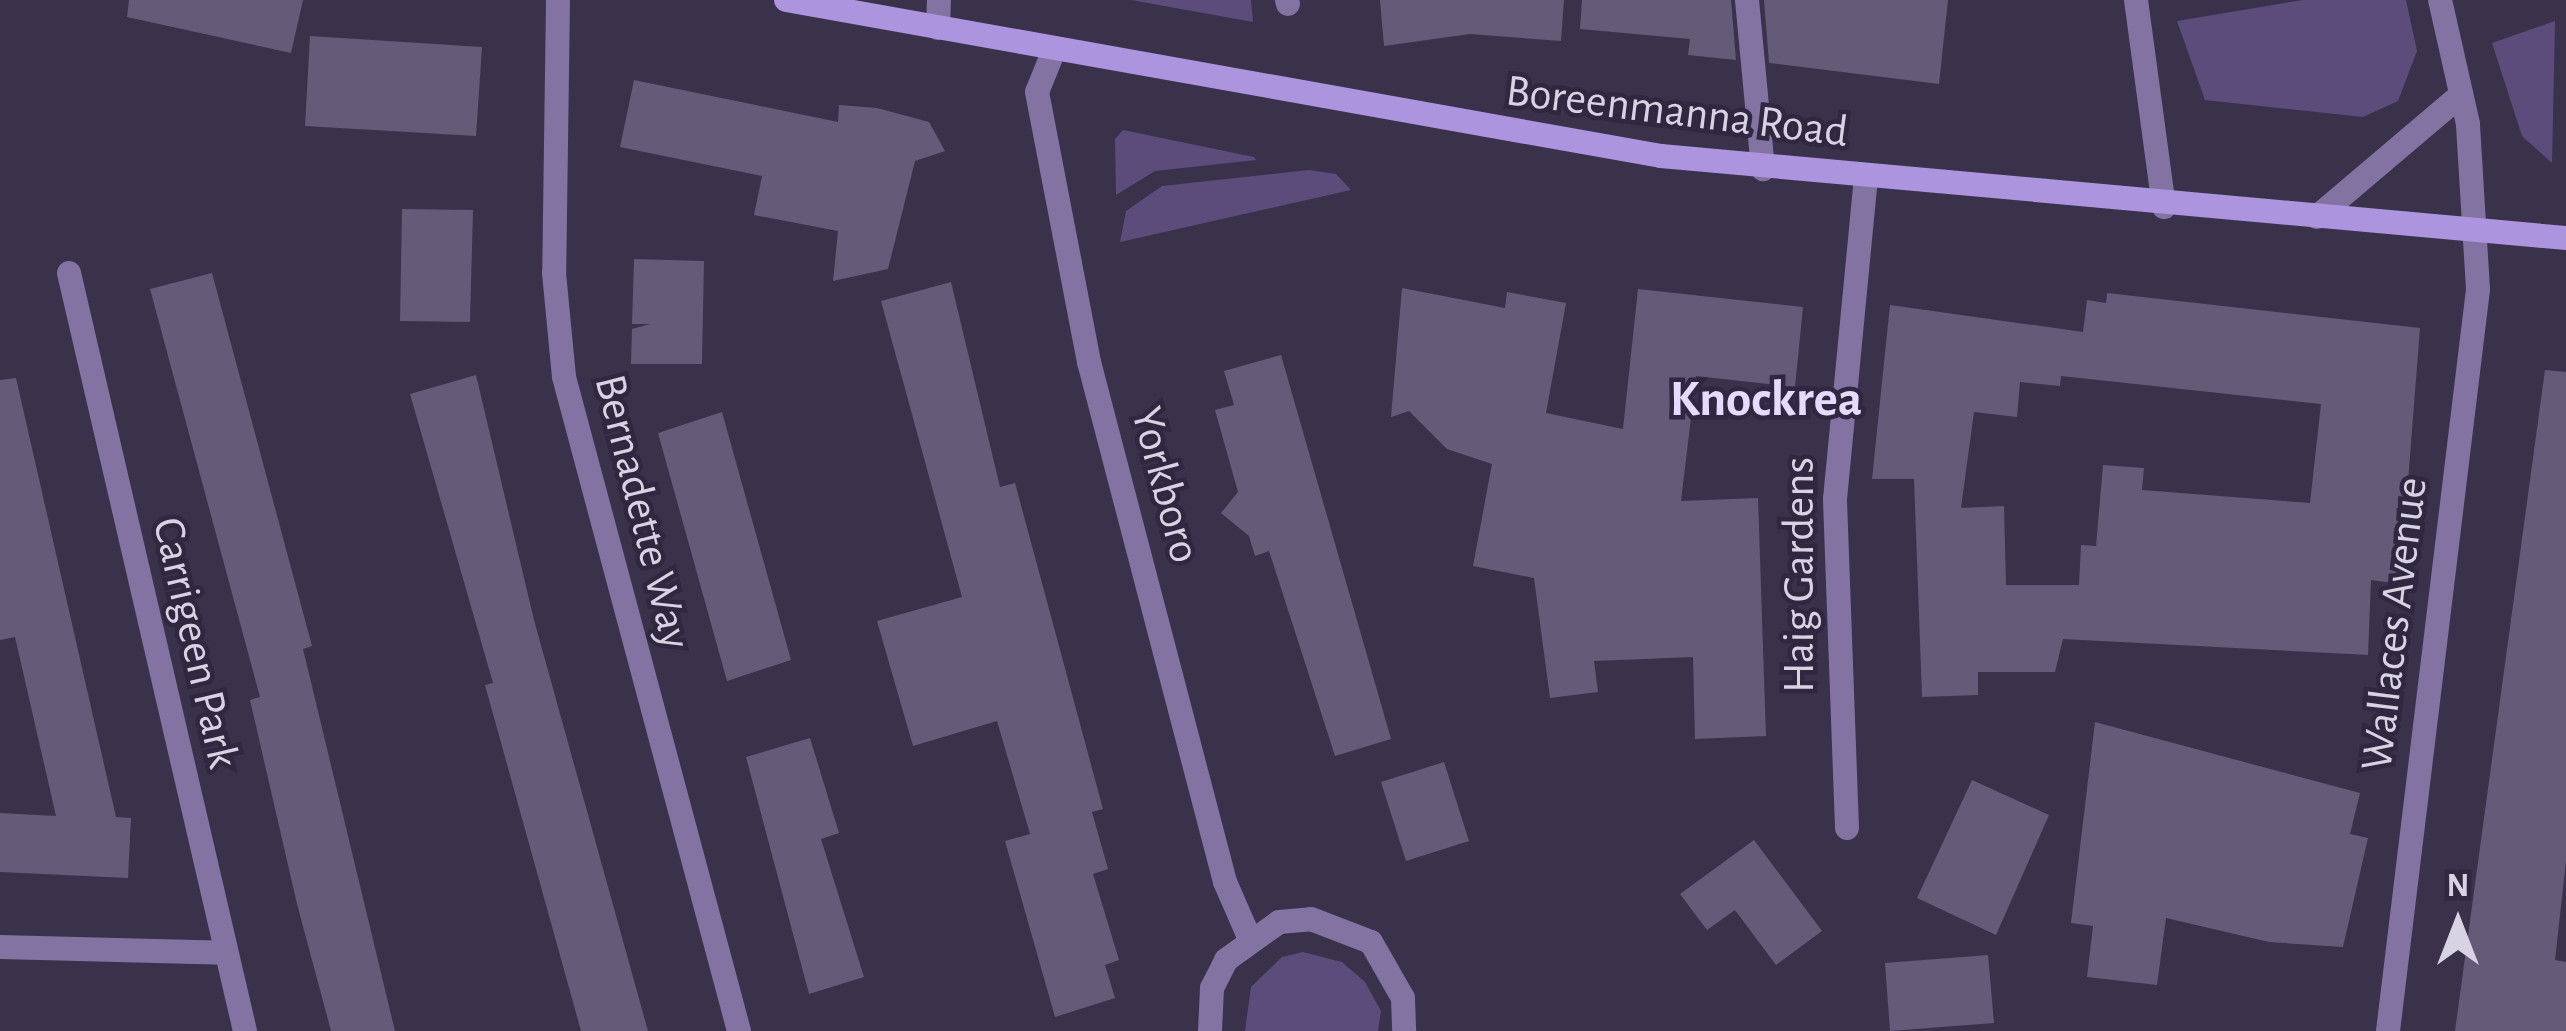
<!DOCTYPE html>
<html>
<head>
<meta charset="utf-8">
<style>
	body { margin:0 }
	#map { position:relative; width:2566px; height:1031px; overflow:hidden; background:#3a314b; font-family:"Alegreya Sans",sans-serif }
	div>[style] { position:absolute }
	.green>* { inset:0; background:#5c4c7b }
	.building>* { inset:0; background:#645b78 }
	.street>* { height:24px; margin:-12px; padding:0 12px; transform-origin:12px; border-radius:12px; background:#8273a2 }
	.secondary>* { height:24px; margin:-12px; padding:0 12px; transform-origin:12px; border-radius:12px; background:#ad94de }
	span { translate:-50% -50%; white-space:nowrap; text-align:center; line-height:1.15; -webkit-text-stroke:9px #302740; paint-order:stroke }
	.street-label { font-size:45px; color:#d8d3e3 }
	.quarter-label { font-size:51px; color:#e5dbfc; font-weight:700 }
	.north { position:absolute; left:2398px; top:863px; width:120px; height:120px; -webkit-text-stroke:9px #302740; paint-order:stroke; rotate:0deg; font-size:33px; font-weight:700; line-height:48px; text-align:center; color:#d8d3e3 }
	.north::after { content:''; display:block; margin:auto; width:42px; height:54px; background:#d8d3e3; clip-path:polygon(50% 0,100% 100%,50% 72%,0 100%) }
</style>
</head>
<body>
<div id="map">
	<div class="green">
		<div style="clip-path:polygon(1131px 0,1251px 0,1253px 22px)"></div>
		<div style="clip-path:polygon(2303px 0,2406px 0,2417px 51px,2398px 101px,2363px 117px,2205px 100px,2177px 21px)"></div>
		<div style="clip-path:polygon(2555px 21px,2552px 163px,2522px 136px,2492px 43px)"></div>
		<div style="clip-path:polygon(1123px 130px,1254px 157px,1256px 160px,1155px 171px,1116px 195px,1115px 139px)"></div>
		<div style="clip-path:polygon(1309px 170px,1336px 174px,1351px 190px,1120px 242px,1126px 211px,1162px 186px)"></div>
		<div style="clip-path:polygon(1303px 952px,1342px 962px,1365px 982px,1381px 1011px,1378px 1031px,1245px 1031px,1251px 987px,1282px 957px)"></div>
	</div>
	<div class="building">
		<div style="clip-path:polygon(129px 0,303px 0,291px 53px,127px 17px)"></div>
		<div style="clip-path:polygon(1380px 0,1564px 0,1561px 41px,1470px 34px,1384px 46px)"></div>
		<div style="clip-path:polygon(1582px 0,1731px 0,1736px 60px,1688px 55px,1690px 39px,1580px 29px)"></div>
		<div style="clip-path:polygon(1764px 0,1948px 0,1939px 84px,1769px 63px)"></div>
		<div style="clip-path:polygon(310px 36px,482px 47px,476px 136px,305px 126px)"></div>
		<div style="clip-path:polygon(634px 80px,838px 122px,839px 105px,877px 108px,929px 122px,945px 151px,915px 161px,888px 269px,833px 281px,838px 231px,754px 215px,762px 176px,620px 147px)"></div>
		<div style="clip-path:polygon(402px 209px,473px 210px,470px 322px,400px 321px)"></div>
		<div style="clip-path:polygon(634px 259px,704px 261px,702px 364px,631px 364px,632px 329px,650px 324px,632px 324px)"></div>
		<div style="clip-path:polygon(212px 273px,312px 646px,303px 649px,395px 1031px,331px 1031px,297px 904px,250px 700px,260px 697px,150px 289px)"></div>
		<div style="clip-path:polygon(951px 282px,1000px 487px,1015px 483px,1103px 809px,1092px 812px,1108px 869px,1093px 874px,1119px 960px,1105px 965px,1115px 998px,1055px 1017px,1005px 841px,1030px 834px,997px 721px,913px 746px,877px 621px,962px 597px,881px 301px)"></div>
		<div style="clip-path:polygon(1402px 288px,1505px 308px,1507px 292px,1566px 303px,1546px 413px,1623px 429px,1638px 289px,1803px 307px,1795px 387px,1696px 376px,1681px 501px,1758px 498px,1766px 736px,1695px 739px,1693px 657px,1594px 661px,1598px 692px,1550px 698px,1534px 578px,1473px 566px,1492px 464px,1447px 449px,1409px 411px,1391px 417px)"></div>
		<div style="clip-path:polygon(evenodd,2107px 293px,2420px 328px,2400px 584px,2371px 580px,2368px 655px,2063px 639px,2055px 672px,1978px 672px,1978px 695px,1922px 697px,1914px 479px,1872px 479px,1890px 305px,2083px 332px,2087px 300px,2106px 303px,2107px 293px,2061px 376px,2321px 404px,2310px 503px,2142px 490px,2144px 468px,2103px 465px,2096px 546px,2081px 545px,2079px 585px,2006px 585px,2004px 506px,1961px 508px,1974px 412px,2017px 417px,2020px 382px,2060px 386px,2061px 376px)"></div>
		<div style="clip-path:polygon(1281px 355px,1391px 739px,1335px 756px,1269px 551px,1255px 556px,1249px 536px,1221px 513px,1238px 492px,1215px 410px,1234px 405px,1224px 371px)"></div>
		<div style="clip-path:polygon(2545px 370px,2566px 372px,2566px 861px,2555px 960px,2566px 962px,2566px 1031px,2455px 1031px)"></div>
		<div style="clip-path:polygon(476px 375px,534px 620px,648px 1031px,581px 1031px,485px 685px,493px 683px,410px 394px)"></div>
		<div style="clip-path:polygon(16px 378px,116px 817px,131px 818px,128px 878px,0 872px,0 813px,56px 816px,15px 637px,0 640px,0 380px)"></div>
		<div style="clip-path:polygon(722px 412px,791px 660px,727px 681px,658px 433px)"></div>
		<div style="clip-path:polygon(2095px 722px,2360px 793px,2350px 834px,2368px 838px,2343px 947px,2269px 942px,2166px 918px,2157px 985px,2087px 977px,2093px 926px,2071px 923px)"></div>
		<div style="clip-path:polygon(810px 738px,839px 833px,821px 839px,864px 977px,809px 994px,746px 757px)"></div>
		<div style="clip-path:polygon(1444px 762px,1469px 841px,1406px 861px,1381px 782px)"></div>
		<div style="clip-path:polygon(1972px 780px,2049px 815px,1996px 935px,1917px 898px)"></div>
		<div style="clip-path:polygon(1754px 840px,1822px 931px,1776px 965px,1735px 910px,1707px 930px,1680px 894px)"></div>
		<div style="clip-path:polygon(1988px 955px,1994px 1023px,1890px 1031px,1885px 963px)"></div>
	</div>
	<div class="street">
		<div style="left:558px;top:0;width:273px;rotate:90.8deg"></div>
		<div style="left:554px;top:273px;width:104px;rotate:84.5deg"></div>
		<div style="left:564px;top:377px;width:677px;rotate:75.02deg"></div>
		<div style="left:1287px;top:0;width:4px;rotate:76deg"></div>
		<div style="left:1747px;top:0;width:170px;rotate:84.6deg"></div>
		<div style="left:2136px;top:0;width:209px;rotate:82.3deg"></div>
		<div style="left:938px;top:28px;width:28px;rotate:-88deg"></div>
		<div style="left:1054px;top:50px;width:45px;rotate:112deg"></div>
		<div style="left:1037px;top:92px;width:275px;rotate:79.1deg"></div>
		<div style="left:1089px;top:362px;width:537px;rotate:75.34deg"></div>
		<div style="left:1225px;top:882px;width:60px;rotate:66.4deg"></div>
		<div style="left:2317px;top:217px;width:189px;rotate:-40.3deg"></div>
		<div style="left:69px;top:273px;width:778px;rotate:76.93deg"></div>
		<div style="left:1847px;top:828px;width:329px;rotate:-92.1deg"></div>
		<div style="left:1835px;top:499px;width:321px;rotate:-84.5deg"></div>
		<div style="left:0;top:947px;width:224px;rotate:1.5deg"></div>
		<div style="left:1210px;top:1031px;width:43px;rotate:-87.3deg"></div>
		<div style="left:1212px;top:988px;width:31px;rotate:-63deg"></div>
		<div style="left:1226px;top:960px;width:65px;rotate:-35.6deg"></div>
		<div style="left:1279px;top:922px;width:32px;rotate:-5deg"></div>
		<div style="left:1311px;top:919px;width:64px;rotate:21deg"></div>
		<div style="left:1371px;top:942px;width:64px;rotate:60.3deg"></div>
		<div style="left:1403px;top:998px;width:33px;rotate:88deg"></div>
		<div style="left:2388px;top:1031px;width:747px;rotate:-83.08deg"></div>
		<div style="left:2478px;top:289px;width:165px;rotate:-93.5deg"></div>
		<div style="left:2468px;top:124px;width:127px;rotate:-102.7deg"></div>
	</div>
	<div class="secondary">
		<div style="left:786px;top:0;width:889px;rotate:10.11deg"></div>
		<div style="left:1661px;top:156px;width:909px;rotate:5.18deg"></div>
	</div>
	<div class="street-label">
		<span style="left:1677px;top:112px;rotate:7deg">Boreenmanna Road</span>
		<span style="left:1165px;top:485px;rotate:75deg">Yorkboro</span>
		<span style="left:642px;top:512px;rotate:76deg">Bernadette Way</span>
		<span style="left:1800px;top:575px;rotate:-90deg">Haig Gardens</span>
		<span style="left:2395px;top:624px;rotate:-83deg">Wallaces Avenue</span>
		<span style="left:195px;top:643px;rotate:77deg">Carrigeen Park</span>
	</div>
	<div class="quarter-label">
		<span style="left:1766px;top:400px">Knockrea</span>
	</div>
	<div class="north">N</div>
</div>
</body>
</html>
